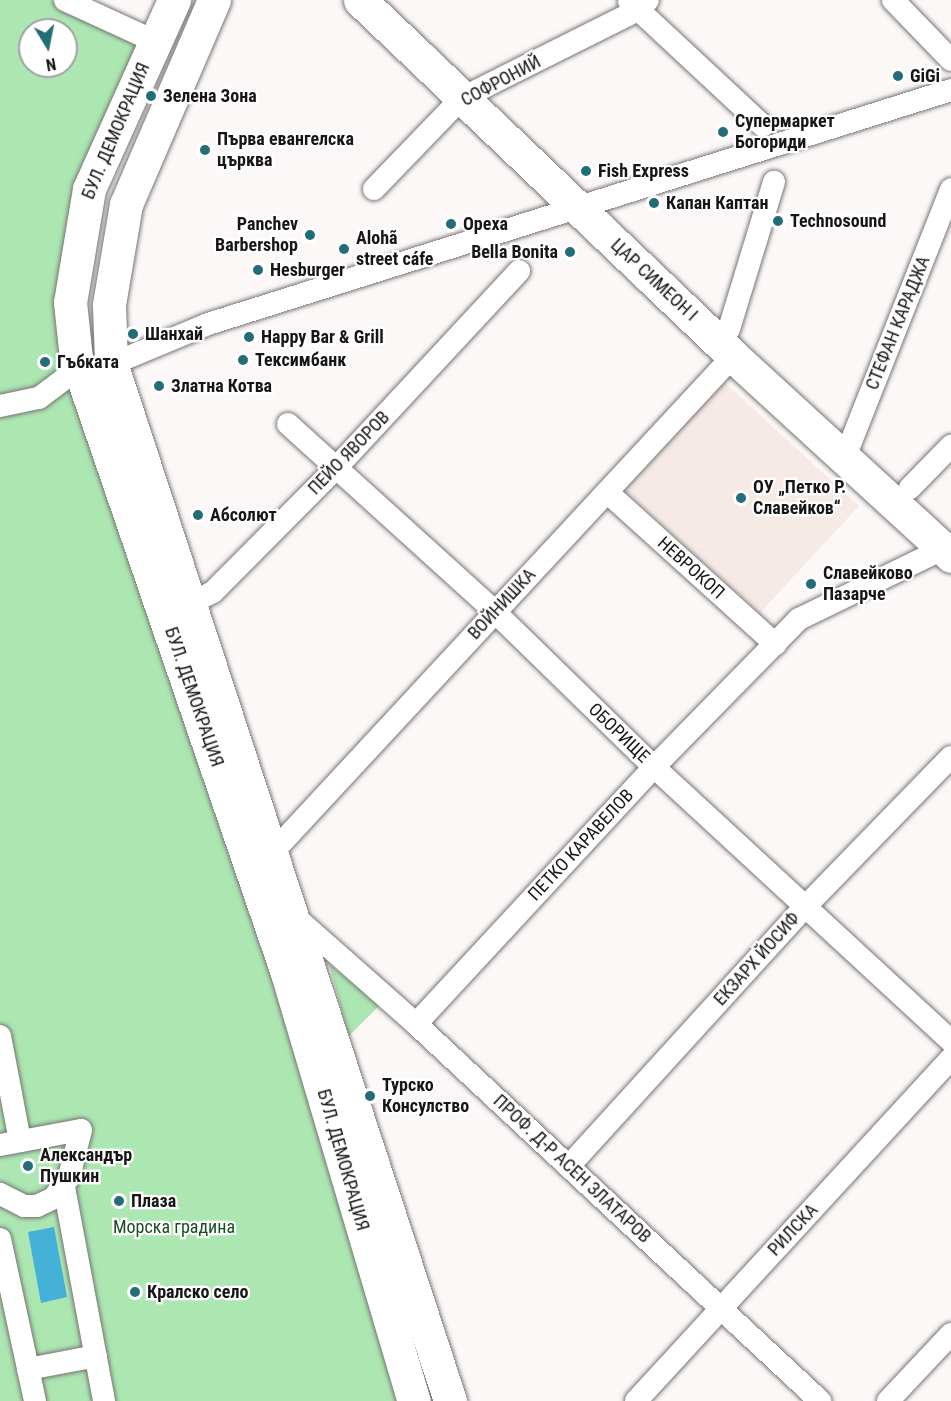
<!DOCTYPE html>
<html>
<head>
<meta charset="utf-8">
<style>
	body { margin:0 }
	#map { position:relative; width:951px; height:1401px; overflow:hidden; background:#fcf8f7; font-family:"Roboto Condensed",sans-serif }
	div>[style] { position:absolute }
	.built>* { inset:0; background:#f5eae6 }
	.green>* { inset:0; background:#ace7b2 }
	.water>* { inset:0; background:#45b1d9 }
	.roads { filter:drop-shadow(0 0 2px #787574) drop-shadow(0 0 2px #787574) }
	.street>* { height:22px; margin:-11px; padding:0 11px; transform-origin:11px; border-radius:11px; background:#fff }
	.secondary>* { height:33px; margin:-16.5px; padding:0 16.5px; transform-origin:16.5px; border-radius:16.5px; background:#fff }
	.dots>* { width:16px; height:16px; translate:-50% -50%; box-sizing:border-box; border:3px solid #fff; border-radius:50% }
	span { translate:-50% -50%; white-space:nowrap; text-align:center; line-height:1.15; -webkit-text-stroke:4.5px #fff; paint-order:stroke }
	.poi-label { font-size:18px; color:#171616; font-weight:700 }
	.left { translate:0 -50%; text-align:left }
	.right { translate:-100% -50%; text-align:right }
	.street-label { font-size:18px; color:#171616 }
	.park-label { font-size:18px; color:#194b23 }
	.north { position:absolute; left:18px; top:18px; width:60px; height:60px; box-sizing:border-box; background:#fff; border:2px solid #a2a2a2; border-radius:50%; rotate:170deg; font-size:16px; font-weight:700; line-height:24px; text-align:center; color:#171616 }
	.north::after { content:''; display:block; margin:auto; width:21px; height:27px; background:#236c78; clip-path:polygon(50% 0,100% 100%,50% 72%,0 100%) }
</style>
</head>
<body>
<div id="map">
	<div class="built">
		<div style="clip-path:polygon(724px 382px,859px 506px,760px 613px,623px 489px)"></div>
	</div>
	<div class="green">
		<div style="clip-path:polygon(evenodd,0 0,51px 0,142px 41px,59px 300px,406px 1401px,0 1401px,0 0,30px 30px,66px 30px,66px 66px,30px 66px,30px 30px)"></div>
		<div style="clip-path:polygon(329px 964px,380px 1005px,349px 1036px)"></div>
	</div>
	<div class="water">
		<div style="clip-path:polygon(54px 1227px,67px 1297px,41px 1303px,28px 1232px)"></div>
	</div>
	<div class="roads">
		<div class="street">
			<div style="left:65px;top:0;width:98px;rotate:24.7deg"></div>
			<div style="left:893px;top:0;width:83px;rotate:46deg"></div>
			<div style="left:629px;top:1px;width:183px;rotate:43deg"></div>
			<div style="left:374px;top:189px;width:127px;rotate:-46deg"></div>
			<div style="left:462px;top:98px;width:197px;rotate:-26.6deg"></div>
			<div style="left:638px;top:10px;width:14px;rotate:-45deg"></div>
			<div style="left:716px;top:339px;width:16px;rotate:-38deg"></div>
			<div style="left:729px;top:329px;width:154px;rotate:-73deg"></div>
			<div style="left:124px;top:359px;width:91px;rotate:-22.6deg"></div>
			<div style="left:208px;top:324px;width:779px;rotate:-17.48deg"></div>
			<div style="left:0;top:406px;width:40px;rotate:-12deg"></div>
			<div style="left:39px;top:398px;width:38px;rotate:-37deg"></div>
			<div style="left:288px;top:424px;width:280px;rotate:42.2deg"></div>
			<div style="left:495px;top:612px;width:222px;rotate:44.3deg"></div>
			<div style="left:654px;top:767px;width:404px;rotate:42.7deg"></div>
			<div style="left:845px;top:457px;width:288px;rotate:-68.4deg"></div>
			<div style="left:910px;top:488px;width:59px;rotate:-45.7deg"></div>
			<div style="left:607px;top:492px;width:227px;rotate:42.1deg"></div>
			<div style="left:177px;top:610px;width:40px;rotate:-26.6deg"></div>
			<div style="left:213px;top:592px;width:175px;rotate:-45.2deg"></div>
			<div style="left:336px;top:468px;width:269px;rotate:-47.1deg"></div>
			<div style="left:272px;top:853px;width:678px;rotate:-47.15deg"></div>
			<div style="left:294px;top:916px;width:163px;rotate:41.5deg"></div>
			<div style="left:416px;top:1024px;width:553px;rotate:43.02deg"></div>
			<div style="left:416px;top:1024px;width:350px;rotate:-47.2deg"></div>
			<div style="left:654px;top:767px;width:207px;rotate:-45.6deg"></div>
			<div style="left:799px;top:619px;width:169px;rotate:-26deg"></div>
			<div style="left:0;top:1036px;width:107px;rotate:79.2deg"></div>
			<div style="left:0;top:1145px;width:82px;rotate:-10.5deg"></div>
			<div style="left:81px;top:1130px;width:49px;rotate:104.3deg"></div>
			<div style="left:69px;top:1177px;width:26px;rotate:126deg"></div>
			<div style="left:54px;top:1198px;width:19px;rotate:155deg"></div>
			<div style="left:37px;top:1206px;width:13px;rotate:180deg"></div>
			<div style="left:24px;top:1206px;width:27px;rotate:-153deg"></div>
			<div style="left:569px;top:1166px;width:350px;rotate:-47.7deg"></div>
			<div style="left:805px;top:907px;width:209px;rotate:-45.8deg"></div>
			<div style="left:64px;top:1187px;width:218px;rotate:79.4deg"></div>
			<div style="left:0;top:1239px;width:166px;rotate:77.8deg"></div>
			<div style="left:28px;top:1369px;width:69px;rotate:-10.8deg"></div>
			<div style="left:636px;top:1401px;width:465px;rotate:-47.4deg"></div>
			<div style="left:888px;top:1401px;width:92px;rotate:-46.8deg"></div>
		</div>
		<div class="secondary">
			<div style="left:174px;top:0;width:207px;rotate:114.2deg"></div>
			<div style="left:89px;top:189px;width:115px;rotate:99.5deg"></div>
			<div style="left:70px;top:302px;width:56px;rotate:83.9deg"></div>
			<div style="left:76px;top:358px;width:650px;rotate:71.06deg"></div>
			<div style="left:287px;top:973px;width:446px;rotate:73.5deg"></div>
			<div style="left:214px;top:0;width:222px;rotate:113.3deg"></div>
			<div style="left:126px;top:204px;width:102px;rotate:99.6deg"></div>
			<div style="left:109px;top:305px;width:58px;rotate:88deg"></div>
			<div style="left:111px;top:363px;width:1092px;rotate:71.91deg"></div>
			<div style="left:360px;top:0;width:516px;rotate:43.66deg"></div>
			<div style="left:733px;top:356px;width:296px;rotate:42.5deg"></div>
		</div>
	</div>
	<div class="dots">
		<div style="left:898px;top:76px;background:#236c78"></div>
		<div style="left:151px;top:96px;background:#236c78"></div>
		<div style="left:723px;top:132px;background:#236c78"></div>
		<div style="left:205px;top:150px;background:#236c78"></div>
		<div style="left:586px;top:171px;background:#236c78"></div>
		<div style="left:654px;top:203px;background:#236c78"></div>
		<div style="left:778px;top:221px;background:#236c78"></div>
		<div style="left:451px;top:224px;background:#236c78"></div>
		<div style="left:310px;top:235px;background:#236c78"></div>
		<div style="left:344px;top:249px;background:#236c78"></div>
		<div style="left:570px;top:252px;background:#236c78"></div>
		<div style="left:258px;top:270px;background:#236c78"></div>
		<div style="left:133px;top:334px;background:#236c78"></div>
		<div style="left:249px;top:337px;background:#236c78"></div>
		<div style="left:243px;top:360px;background:#236c78"></div>
		<div style="left:45px;top:362px;background:#236c78"></div>
		<div style="left:159px;top:386px;background:#236c78"></div>
		<div style="left:741px;top:498px;background:#236c78"></div>
		<div style="left:198px;top:515px;background:#236c78"></div>
		<div style="left:811px;top:584px;background:#236c78"></div>
		<div style="left:370px;top:1096px;background:#236c78"></div>
		<div style="left:28px;top:1166px;background:#236c78"></div>
		<div style="left:119px;top:1201px;background:#236c78"></div>
		<div style="left:135px;top:1292px;background:#236c78"></div>
	</div>
	<div class="poi-label">
		<span class="left" style="left:910px;top:76px">GiGi</span>
		<span class="left" style="left:163px;top:96px">Зелена Зона</span>
		<span class="left" style="left:735px;top:132px">Супермаркет<br>Богориди</span>
		<span class="left" style="left:217px;top:150px">Първа евангелска<br>църква</span>
		<span class="left" style="left:598px;top:171px">Fish Express</span>
		<span class="left" style="left:666px;top:203px">Капан Каптан</span>
		<span class="left" style="left:790px;top:221px">Technosound</span>
		<span class="left" style="left:463px;top:224px">Ореха</span>
		<span class="right" style="left:298px;top:235px">Panchev<br>Barbershop</span>
		<span class="left" style="left:356px;top:249px">Alohã<br>street cáfe</span>
		<span class="right" style="left:558px;top:252px">Bella Bonita</span>
		<span class="left" style="left:270px;top:270px">Hesburger</span>
		<span class="left" style="left:145px;top:334px">Шанхай</span>
		<span class="left" style="left:261px;top:337px">Happy Bar &amp; Grill</span>
		<span class="left" style="left:255px;top:360px">Тексимбанк</span>
		<span class="left" style="left:57px;top:362px">Гъбката</span>
		<span class="left" style="left:171px;top:386px">Златна Котва</span>
		<span class="left" style="left:753px;top:498px">ОУ „Петко Р.<br>Славейков“</span>
		<span class="left" style="left:210px;top:515px">Абсолют</span>
		<span class="left" style="left:823px;top:584px">Славейково<br>Пазарче</span>
		<span class="left" style="left:382px;top:1096px">Турско<br>Консулство</span>
		<span class="left" style="left:40px;top:1166px">Александър<br>Пушкин</span>
		<span class="left" style="left:131px;top:1201px">Плаза</span>
		<span class="left" style="left:147px;top:1292px">Кралско село</span>
	</div>
	<div class="street-label">
		<span style="left:501px;top:81px;rotate:-28deg">СОФРОНИЙ</span>
		<span style="left:116px;top:131px;rotate:-67deg">БУЛ. ДЕМОКРАЦИЯ</span>
		<span style="left:654px;top:280px;rotate:43deg">ЦАР СИМЕОН I</span>
		<span style="left:898px;top:323px;rotate:-68deg">СТЕФАН КАРАДЖА</span>
		<span style="left:349px;top:453px;rotate:-46deg">ПЕЙО ЯВОРОВ</span>
		<span style="left:691px;top:568px;rotate:42deg">НЕВРОКОП</span>
		<span style="left:502px;top:604px;rotate:-47deg">ВОЙНИШКА</span>
		<span style="left:194px;top:697px;rotate:71deg">БУЛ. ДЕМОКРАЦИЯ</span>
		<span style="left:619px;top:733px;rotate:44deg">ОБОРИЩЕ</span>
		<span style="left:581px;top:845px;rotate:-47deg">ПЕТКО КАРАВЕЛОВ</span>
		<span style="left:757px;top:959px;rotate:-48deg">ЕКЗАРХ ЙОСИФ</span>
		<span style="left:343px;top:1160px;rotate:74deg">БУЛ. ДЕМОКРАЦИЯ</span>
		<span style="left:572px;top:1169px;rotate:43deg">ПРОФ. Д-Р АСЕН ЗЛАТАРОВ</span>
		<span style="left:793px;top:1230px;rotate:-47deg">РИЛСКА</span>
	</div>
	<div class="park-label">
		<span style="left:174px;top:1227px">Морска градина</span>
	</div>
	<div class="north">N</div>
</div>
</body>
</html>
